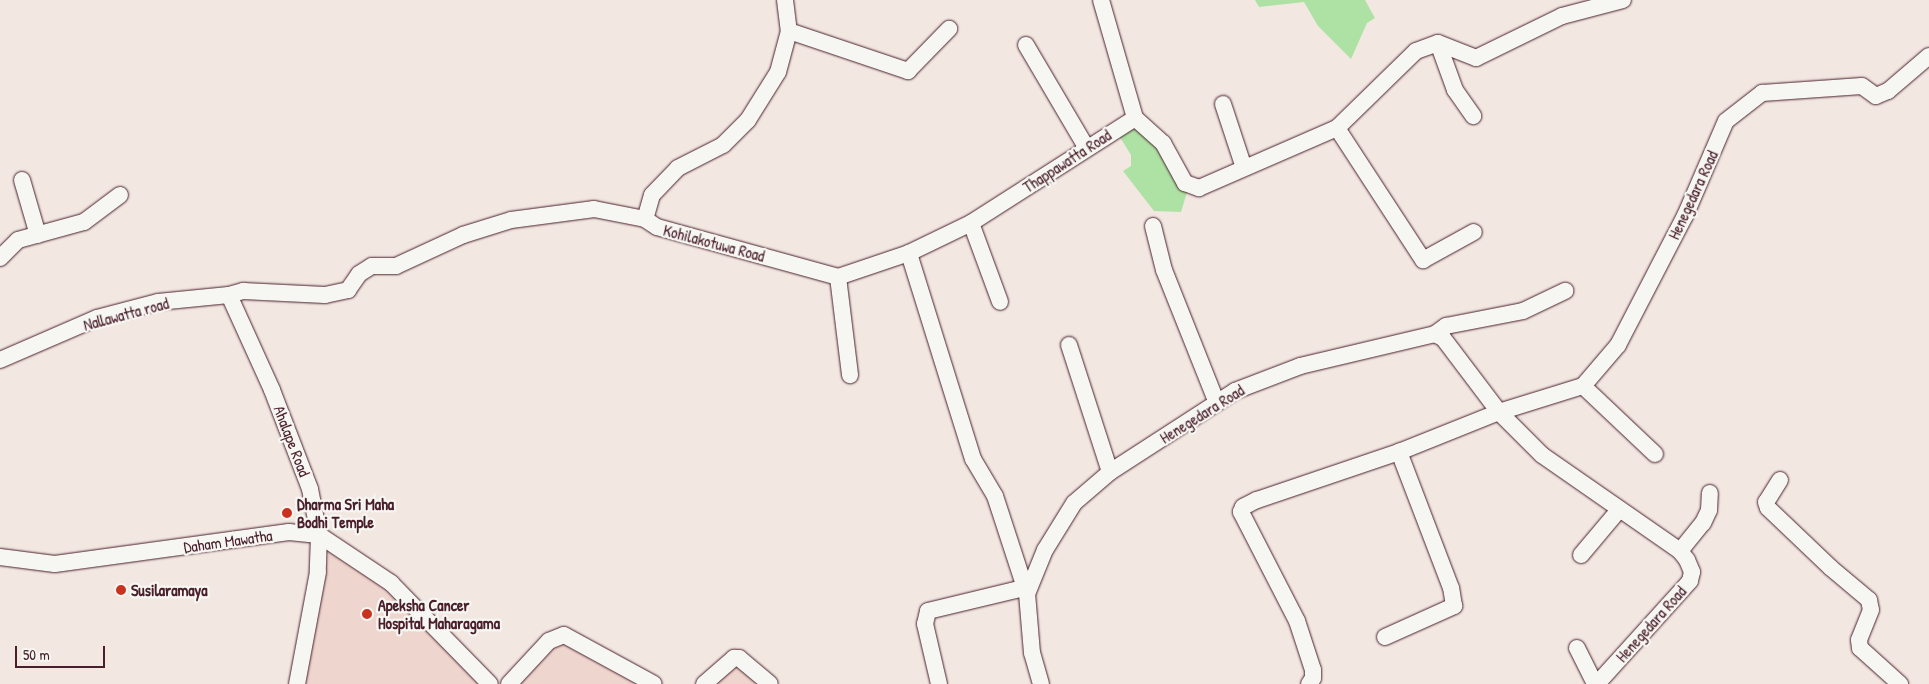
<!DOCTYPE html>
<html>
<head>
<meta charset="utf-8">
<style>
	body { margin:0 }
	#map { position:relative; width:1929px; height:684px; overflow:hidden; background:#f2e7e1; font-family:"Patrick Hand",sans-serif }
	div>[style] { position:absolute }
	.built>* { inset:0; background:#eed5cd }
	.green>* { inset:0; background:#ade2a4 }
	.roads { filter:drop-shadow(0 0 1px #4a1f2b) drop-shadow(0 0 1px #4a1f2b) }
	.minor>* { height:16px; margin:-8px; padding:0 8px; transform-origin:8px; border-radius:8px; background:#f6f6f2 }
	.dots>* { width:14px; height:14px; translate:-50% -50%; box-sizing:border-box; border:2px solid #f6f6f2; border-radius:50% }
	span { translate:-50% -50%; white-space:nowrap; text-align:center; line-height:1.15; -webkit-text-stroke:4.5px #f6f6f2; paint-order:stroke }
	.street-label { font-size:16px; color:#4a1f2b }
	.poi-label { font-size:16px; color:#4a1f2b; font-weight:700 }
	.left { translate:0 -50%; text-align:left }
	.scale { position:absolute; left:15px; top:646px; width:90px; height:22px; box-sizing:border-box; border:2px solid #4a1f2b; border-top:0; padding-left:6px; font-size:15px; line-height:18px; white-space:nowrap; color:#4a1f2b; -webkit-text-stroke:4px #f6f6f2; paint-order:stroke }
</style>
</head>
<body>
<div id="map">
	<div class="built">
		<div style="clip-path:polygon(330px 548px,409px 604px,485px 684px,302px 684px)"></div>
		<div style="clip-path:polygon(567px 643px,643px 684px,515px 684px,552px 648px)"></div>
		<div style="clip-path:polygon(740px 665px,757px 684px,714px 684px,733px 667px)"></div>
	</div>
	<div class="green">
		<div style="clip-path:polygon(1255px 0,1365px 0,1375px 18px,1367px 23px,1351px 59px,1318px 26px,1304px 2px,1259px 7px)"></div>
		<div style="clip-path:polygon(1135px 126px,1162px 148px,1188px 189px,1181px 212px,1154px 211px,1123px 171px,1131px 166px,1131px 155px,1118px 134px)"></div>
	</div>
	<div class="roads">
		<div class="minor">
			<div style="left:785px;top:0;width:31px;rotate:83deg"></div>
			<div style="left:789px;top:31px;width:42px;rotate:105deg"></div>
			<div style="left:778px;top:72px;width:57px;rotate:122deg"></div>
			<div style="left:748px;top:120px;width:35px;rotate:135deg"></div>
			<div style="left:723px;top:145px;width:51px;rotate:152.9deg"></div>
			<div style="left:678px;top:168px;width:37px;rotate:134deg"></div>
			<div style="left:652px;top:195px;width:25px;rotate:106deg"></div>
			<div style="left:645px;top:219px;width:14px;rotate:34deg"></div>
			<div style="left:657px;top:227px;width:188px;rotate:15.4deg"></div>
			<div style="left:838px;top:277px;width:75px;rotate:-18.7deg"></div>
			<div style="left:1101px;top:0;width:123px;rotate:73.9deg"></div>
			<div style="left:789px;top:31px;width:126px;rotate:18.6deg"></div>
			<div style="left:908px;top:71px;width:59px;rotate:-45.7deg"></div>
			<div style="left:1438px;top:43px;width:50px;rotate:70.1deg"></div>
			<div style="left:1455px;top:90px;width:32px;rotate:55deg"></div>
			<div style="left:1026px;top:45px;width:118px;rotate:59.5deg"></div>
			<div style="left:1223px;top:104px;width:67px;rotate:71.8deg"></div>
			<div style="left:1337px;top:128px;width:110px;rotate:-44.3deg"></div>
			<div style="left:1416px;top:51px;width:23px;rotate:-20deg"></div>
			<div style="left:1438px;top:43px;width:41px;rotate:21.5deg"></div>
			<div style="left:1476px;top:58px;width:96px;rotate:-26deg"></div>
			<div style="left:1562px;top:16px;width:63px;rotate:-14.7deg"></div>
			<div style="left:22px;top:180px;width:57px;rotate:73.8deg"></div>
			<div style="left:971px;top:223px;width:84px;rotate:69.8deg"></div>
			<div style="left:1153px;top:226px;width:45px;rotate:76deg"></div>
			<div style="left:1164px;top:270px;width:143px;rotate:68.3deg"></div>
			<div style="left:0;top:258px;width:25px;rotate:-45deg"></div>
			<div style="left:18px;top:240px;width:68px;rotate:-15.3deg"></div>
			<div style="left:84px;top:222px;width:45px;rotate:-36.9deg"></div>
			<div style="left:838px;top:277px;width:99px;rotate:83deg"></div>
			<div style="left:229px;top:295px;width:104px;rotate:65.6deg"></div>
			<div style="left:272px;top:390px;width:106px;rotate:69deg"></div>
			<div style="left:310px;top:489px;width:47px;rotate:78.9deg"></div>
			<div style="left:319px;top:535px;width:37px;rotate:92deg"></div>
			<div style="left:318px;top:572px;width:114px;rotate:100.6deg"></div>
			<div style="left:1435px;top:334px;width:14px;rotate:-36deg"></div>
			<div style="left:1446px;top:326px;width:78px;rotate:-11deg"></div>
			<div style="left:1523px;top:311px;width:47px;rotate:-25.5deg"></div>
			<div style="left:1069px;top:345px;width:133px;rotate:72.1deg"></div>
			<div style="left:0;top:360px;width:106px;rotate:-23.4deg"></div>
			<div style="left:97px;top:318px;width:63px;rotate:-14.7deg"></div>
			<div style="left:158px;top:302px;width:71px;rotate:-5.6deg"></div>
			<div style="left:229px;top:295px;width:15px;rotate:-16deg"></div>
			<div style="left:243px;top:291px;width:82px;rotate:2.8deg"></div>
			<div style="left:325px;top:295px;width:24px;rotate:-12deg"></div>
			<div style="left:348px;top:290px;width:19px;rotate:-55deg"></div>
			<div style="left:359px;top:274px;width:15px;rotate:-32deg"></div>
			<div style="left:372px;top:266px;width:24px"></div>
			<div style="left:396px;top:266px;width:74px;rotate:-24.8deg"></div>
			<div style="left:463px;top:235px;width:50px;rotate:-17.4deg"></div>
			<div style="left:511px;top:220px;width:84px;rotate:-7.5deg"></div>
			<div style="left:594px;top:209px;width:52px;rotate:11.1deg"></div>
			<div style="left:1583px;top:386px;width:99px;rotate:43.4deg"></div>
			<div style="left:1780px;top:480px;width:26px;rotate:122deg"></div>
			<div style="left:1766px;top:502px;width:6px;rotate:72deg"></div>
			<div style="left:1768px;top:508px;width:87px;rotate:43.6deg"></div>
			<div style="left:1831px;top:568px;width:50px;rotate:40.1deg"></div>
			<div style="left:1869px;top:600px;width:10px;rotate:79deg"></div>
			<div style="left:1871px;top:610px;width:32px;rotate:112deg"></div>
			<div style="left:1859px;top:640px;width:8px;rotate:83deg"></div>
			<div style="left:1860px;top:648px;width:54px;rotate:42deg"></div>
			<div style="left:1680px;top:551px;width:36px;rotate:-51deg"></div>
			<div style="left:1703px;top:523px;width:14px;rotate:-65deg"></div>
			<div style="left:1709px;top:510px;width:17px;rotate:-87deg"></div>
			<div style="left:1581px;top:555px;width:57px;rotate:-49.9deg"></div>
			<div style="left:0;top:557px;width:55px;rotate:7.3deg"></div>
			<div style="left:55px;top:564px;width:236px;rotate:-7.8deg"></div>
			<div style="left:289px;top:532px;width:30px;rotate:6deg"></div>
			<div style="left:319px;top:535px;width:87px;rotate:33.7deg"></div>
			<div style="left:391px;top:583px;width:141px;rotate:45.6deg"></div>
			<div style="left:1027px;top:594px;width:48px;rotate:-67.8deg"></div>
			<div style="left:1045px;top:550px;width:55px;rotate:-58.3deg"></div>
			<div style="left:1074px;top:503px;width:48px;rotate:-40.7deg"></div>
			<div style="left:1110px;top:472px;width:149px;rotate:-32.9deg"></div>
			<div style="left:1235px;top:391px;width:70px;rotate:-21deg"></div>
			<div style="left:1300px;top:366px;width:139px;rotate:-13.3deg"></div>
			<div style="left:1435px;top:334px;width:9px;rotate:27deg"></div>
			<div style="left:1443px;top:338px;width:93px;rotate:52.9deg"></div>
			<div style="left:1499px;top:412px;width:61px;rotate:45deg"></div>
			<div style="left:1542px;top:455px;width:168px;rotate:34.8deg"></div>
			<div style="left:1680px;top:551px;width:11px;rotate:52deg"></div>
			<div style="left:1687px;top:560px;width:13px;rotate:67deg"></div>
			<div style="left:1692px;top:572px;width:9px;rotate:103deg"></div>
			<div style="left:1690px;top:581px;width:139px;rotate:132.1deg"></div>
			<div style="left:1385px;top:637px;width:76px;rotate:-24.2deg"></div>
			<div style="left:1454px;top:606px;width:18px;rotate:-99deg"></div>
			<div style="left:1451px;top:588px;width:146px;rotate:-110.9deg"></div>
			<div style="left:1577px;top:648px;width:40px;rotate:63.4deg"></div>
			<div style="left:509px;top:684px;width:59px;rotate:-47.1deg"></div>
			<div style="left:549px;top:641px;width:16px;rotate:-22deg"></div>
			<div style="left:564px;top:635px;width:102px;rotate:28.6deg"></div>
			<div style="left:704px;top:684px;width:40px;rotate:-41deg"></div>
			<div style="left:734px;top:658px;width:5px"></div>
			<div style="left:739px;top:658px;width:40px;rotate:40deg"></div>
			<div style="left:939px;top:684px;width:62px;rotate:-103.1deg"></div>
			<div style="left:925px;top:624px;width:13px;rotate:-77deg"></div>
			<div style="left:928px;top:611px;width:99px;rotate:-13.5deg"></div>
			<div style="left:1041px;top:684px;width:32px;rotate:-106deg"></div>
			<div style="left:1032px;top:653px;width:59px;rotate:-94.8deg"></div>
			<div style="left:1027px;top:594px;width:103px;rotate:-108.1deg"></div>
			<div style="left:995px;top:496px;width:43px;rotate:-120.7deg"></div>
			<div style="left:973px;top:459px;width:216px;rotate:-107.3deg"></div>
			<div style="left:909px;top:253px;width:69px;rotate:-25.8deg"></div>
			<div style="left:971px;top:223px;width:195px;rotate:-32.6deg"></div>
			<div style="left:1135px;top:118px;width:38px;rotate:42deg"></div>
			<div style="left:1163px;top:143px;width:46px;rotate:61.2deg"></div>
			<div style="left:1185px;top:183px;width:15px;rotate:20deg"></div>
			<div style="left:1199px;top:188px;width:150px;rotate:-23.5deg"></div>
			<div style="left:1337px;top:128px;width:158px;rotate:56.9deg"></div>
			<div style="left:1423px;top:260px;width:58px;rotate:-28.8deg"></div>
			<div style="left:1309px;top:684px;width:7px;rotate:-56deg"></div>
			<div style="left:1313px;top:678px;width:8px;rotate:-90deg"></div>
			<div style="left:1313px;top:670px;width:52px;rotate:-108.1deg"></div>
			<div style="left:1297px;top:621px;width:123px;rotate:-117.2deg"></div>
			<div style="left:1241px;top:512px;width:5px;rotate:-68deg"></div>
			<div style="left:1243px;top:507px;width:16px;rotate:-27deg"></div>
			<div style="left:1257px;top:500px;width:150px;rotate:-18.7deg"></div>
			<div style="left:1399px;top:452px;width:108px;rotate:-21.8deg"></div>
			<div style="left:1499px;top:412px;width:88px;rotate:-17.2deg"></div>
			<div style="left:1583px;top:386px;width:54px;rotate:-49.5deg"></div>
			<div style="left:1618px;top:345px;width:145px;rotate:-62.6deg"></div>
			<div style="left:1685px;top:216px;width:103px;rotate:-66.7deg"></div>
			<div style="left:1726px;top:121px;width:46px;rotate:-37.9deg"></div>
			<div style="left:1762px;top:93px;width:100px;rotate:-4deg"></div>
			<div style="left:1862px;top:86px;width:17px;rotate:36deg"></div>
			<div style="left:1876px;top:96px;width:13px;rotate:-23deg"></div>
			<div style="left:1888px;top:91px;width:54px;rotate:-40.5deg"></div>
		</div>
	</div>
	<div class="dots">
		<div style="left:287px;top:513px;background:#c8321e"></div>
		<div style="left:121px;top:590px;background:#c8321e"></div>
		<div style="left:367px;top:614px;background:#c8321e"></div>
	</div>
	<div class="street-label">
		<span style="left:1067px;top:161px;rotate:-33deg">Thappawatta Road</span>
		<span style="left:1693px;top:195px;rotate:-65deg">Henegedara Road</span>
		<span style="left:714px;top:243px;rotate:15deg">Kohilakotuwa Road</span>
		<span style="left:126px;top:314px;rotate:-15deg">Nallawatta road</span>
		<span style="left:1202px;top:414px;rotate:-32deg">Henegedara Road</span>
		<span style="left:292px;top:441px;rotate:69deg">Ahalape Road</span>
		<span style="left:228px;top:541px;rotate:-8deg">Daham Mawatha</span>
		<span style="left:1651px;top:624px;rotate:-48deg">Henegedara Road</span>
	</div>
	<div class="poi-label">
		<span class="left" style="left:297px;top:513px">Dharma Sri Maha<br>Bodhi Temple</span>
		<span class="left" style="left:131px;top:590px">Susilaramaya</span>
		<span class="left" style="left:378px;top:614px">Apeksha Cancer<br>Hospital Maharagama</span>
	</div>
	<div class="scale">50 m</div>
</div>
</body>
</html>
